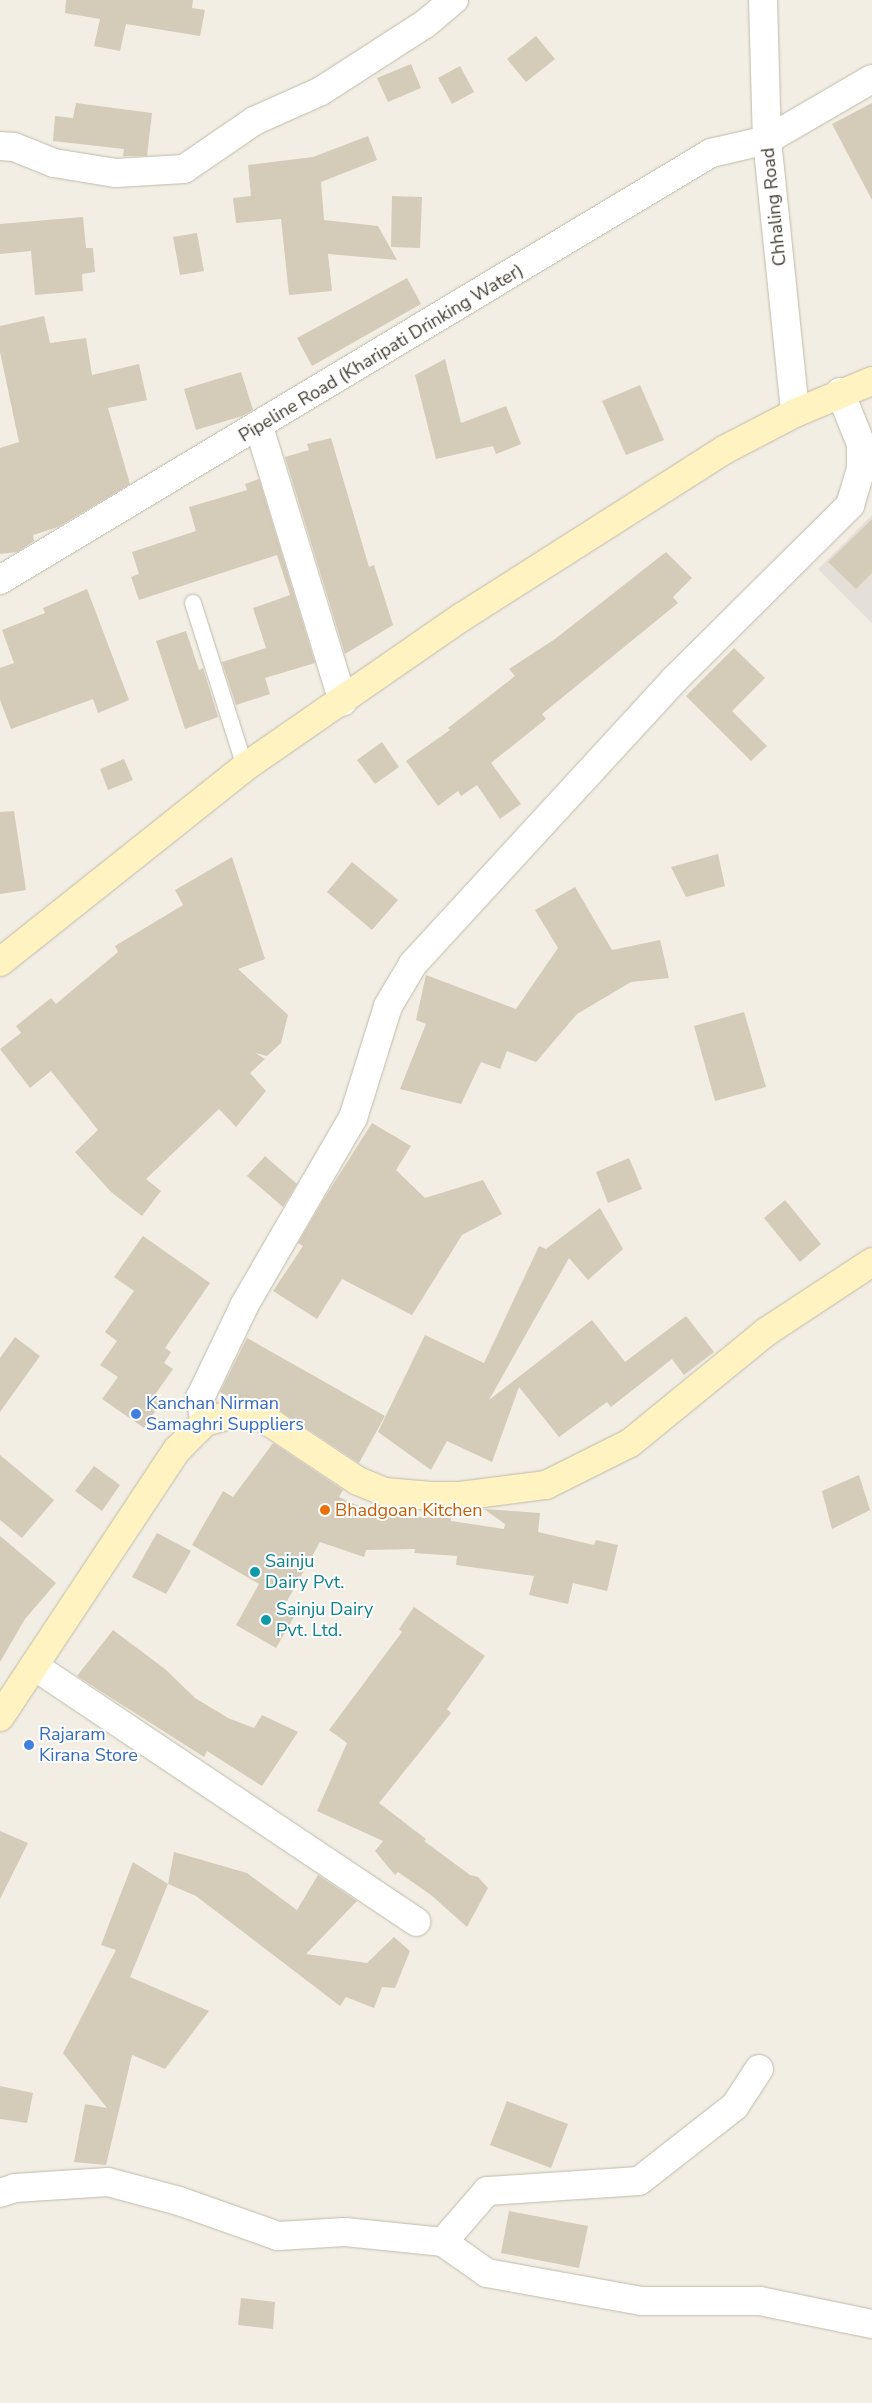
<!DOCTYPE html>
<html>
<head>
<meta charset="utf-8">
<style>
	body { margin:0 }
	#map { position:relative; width:872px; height:2403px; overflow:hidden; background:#f2eee4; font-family:"Nunito Sans",sans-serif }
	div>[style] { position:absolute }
	.industrial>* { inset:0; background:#e4e0d9 }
	.building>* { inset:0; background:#d4cbb9 }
	.roads { filter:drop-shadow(0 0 1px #c0baa9) drop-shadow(0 0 1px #c0baa9) }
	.lane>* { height:16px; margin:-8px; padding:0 8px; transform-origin:8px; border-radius:8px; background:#fff }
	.street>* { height:28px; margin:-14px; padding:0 14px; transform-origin:14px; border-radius:14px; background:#fff }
	.secondary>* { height:28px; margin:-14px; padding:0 14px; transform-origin:14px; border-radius:14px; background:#fff3c1 }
	.dots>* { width:14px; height:14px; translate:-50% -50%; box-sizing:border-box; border:2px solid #fff; border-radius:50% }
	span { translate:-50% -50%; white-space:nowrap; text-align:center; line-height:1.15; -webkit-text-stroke:4px #fff; paint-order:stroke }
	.street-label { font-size:18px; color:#443e34 }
	.shop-label { font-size:18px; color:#366cbe }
	.left { translate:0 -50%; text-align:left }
	.food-label { font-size:18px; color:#c56008 }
	.culture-label { font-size:18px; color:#0d838f }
</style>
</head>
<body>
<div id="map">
	<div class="industrial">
		<div style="clip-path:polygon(872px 515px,872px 623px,818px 569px)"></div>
	</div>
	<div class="building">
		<div style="clip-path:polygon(66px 0,193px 0,192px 8px,205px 10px,200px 36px,126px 24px,120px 51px,94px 46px,100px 19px,65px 13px)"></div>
		<div style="clip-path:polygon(536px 36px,555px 59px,526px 82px,507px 59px)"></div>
		<div style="clip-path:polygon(411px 64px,421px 88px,388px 102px,377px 78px)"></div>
		<div style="clip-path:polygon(460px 66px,474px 92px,452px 104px,438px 78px)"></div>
		<div style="clip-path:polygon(76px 103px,152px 113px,147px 156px,123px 156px,124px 149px,53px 141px,55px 116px,73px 118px)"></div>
		<div style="clip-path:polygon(872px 103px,872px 200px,832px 124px)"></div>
		<div style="clip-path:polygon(368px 136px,377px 160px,321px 182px,324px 220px,378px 226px,397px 260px,328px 254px,332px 291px,289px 295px,281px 219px,236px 223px,233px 198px,251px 196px,248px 165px,313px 157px)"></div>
		<div style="clip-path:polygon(392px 196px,422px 197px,420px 248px,391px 247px)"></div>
		<div style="clip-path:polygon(83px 217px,86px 248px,93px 248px,95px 272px,82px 274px,83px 291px,35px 295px,31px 251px,0 254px,0 224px)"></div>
		<div style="clip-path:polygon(197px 233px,204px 271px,180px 275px,173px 237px)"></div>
		<div style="clip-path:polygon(407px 278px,421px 304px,312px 366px,297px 338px)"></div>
		<div style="clip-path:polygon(44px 316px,50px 343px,86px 338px,92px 375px,139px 364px,147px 400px,108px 408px,130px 484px,58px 527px,33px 535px,34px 541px,17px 552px,0 554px,0 448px,19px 442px,0 352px,0 326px)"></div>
		<div style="clip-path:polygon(445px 359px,461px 423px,506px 406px,521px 444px,496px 454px,493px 446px,436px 459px,415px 375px)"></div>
		<div style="clip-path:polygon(241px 372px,253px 410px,242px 416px,196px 430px,184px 389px)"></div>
		<div style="clip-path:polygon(640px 385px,664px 440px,626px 455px,602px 401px)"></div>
		<div style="clip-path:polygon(331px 438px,369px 567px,374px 565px,393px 625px,345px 654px,285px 457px,309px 450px,307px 444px)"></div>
		<div style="clip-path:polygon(259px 479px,315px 663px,265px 678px,270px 694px,236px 705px,222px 662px,266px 648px,253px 608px,290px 595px,277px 555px,139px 600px,131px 577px,139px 574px,132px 552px,196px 531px,189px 507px,247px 490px,245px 484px)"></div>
		<div style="clip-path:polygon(872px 519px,872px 573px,856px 589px,828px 562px)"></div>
		<div style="clip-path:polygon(666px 552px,692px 578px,673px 597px,678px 603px,542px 714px,546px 719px,491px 763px,521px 804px,500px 819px,477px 785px,461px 796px,458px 791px,438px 806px,406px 761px,450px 730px,448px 728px,515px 676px,509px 669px,555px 639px)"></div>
		<div style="clip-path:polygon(87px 589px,129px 700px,98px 713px,93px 699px,11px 729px,0 700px,0 668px,14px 663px,2px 630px,45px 613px,43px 608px)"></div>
		<div style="clip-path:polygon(186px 631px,199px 670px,203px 668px,218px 717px,185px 729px,156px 641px)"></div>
		<div style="clip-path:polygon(734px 648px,765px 678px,732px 711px,767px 746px,751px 761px,686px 696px)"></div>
		<div style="clip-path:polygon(382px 742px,399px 767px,375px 784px,357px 760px)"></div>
		<div style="clip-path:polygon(124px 759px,133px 780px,108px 790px,100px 769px)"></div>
		<div style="clip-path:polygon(14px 811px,26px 890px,0 894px,0 812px)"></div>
		<div style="clip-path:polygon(718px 854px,725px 886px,686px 897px,671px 867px)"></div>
		<div style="clip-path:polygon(232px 857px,265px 959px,238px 969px,288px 1015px,281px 1043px,267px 1056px,255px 1053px,265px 1059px,250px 1073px,266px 1091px,236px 1127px,219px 1109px,146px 1179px,161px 1191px,142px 1216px,111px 1192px,75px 1152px,98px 1130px,51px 1071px,30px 1088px,0 1049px,21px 1033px,16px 1026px,51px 998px,56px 1004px,118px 952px,115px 946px,183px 905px,175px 890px)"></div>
		<div style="clip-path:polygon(352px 862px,398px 900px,372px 930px,327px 892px)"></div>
		<div style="clip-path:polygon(575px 887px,612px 950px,660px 940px,669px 978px,631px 982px,577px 1014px,536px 1062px,507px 1051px,500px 1069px,481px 1062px,461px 1104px,400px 1089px,426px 1024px,416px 1020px,426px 975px,516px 1009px,558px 948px,535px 910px)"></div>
		<div style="clip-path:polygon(744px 1012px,766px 1087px,715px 1101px,694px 1026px)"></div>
		<div style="clip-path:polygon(372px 1123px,411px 1146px,396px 1170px,425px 1198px,483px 1180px,502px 1214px,462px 1235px,412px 1315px,342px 1279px,317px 1319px,273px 1291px,303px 1246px,298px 1243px,325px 1197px)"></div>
		<div style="clip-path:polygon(265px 1156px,297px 1184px,283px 1207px,247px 1176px)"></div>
		<div style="clip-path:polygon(629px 1158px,642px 1189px,608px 1203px,596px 1172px)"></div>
		<div style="clip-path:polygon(785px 1200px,821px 1244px,800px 1262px,764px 1218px)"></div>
		<div style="clip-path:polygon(600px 1208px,623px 1249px,588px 1280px,569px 1258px,489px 1400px,592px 1320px,625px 1362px,686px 1316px,714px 1352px,684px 1375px,672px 1359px,611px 1407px,607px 1402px,559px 1437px,519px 1387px,492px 1462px,447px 1441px,431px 1470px,378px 1432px,425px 1335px,484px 1363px,539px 1246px,546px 1249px)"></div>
		<div style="clip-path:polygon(143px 1236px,210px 1283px,165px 1348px,171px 1352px,164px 1363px,173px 1369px,154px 1396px,162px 1401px,144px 1428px,102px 1399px,118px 1377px,100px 1365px,117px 1341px,105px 1332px,134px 1291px,114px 1277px)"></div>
		<div style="clip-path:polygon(15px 1337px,40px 1356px,0 1412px,0 1358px)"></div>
		<div style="clip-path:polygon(247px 1338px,385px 1416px,359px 1463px,270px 1404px,245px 1397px,231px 1398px,220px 1392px)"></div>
		<div style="clip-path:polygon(273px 1443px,343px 1490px,339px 1497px,380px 1516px,451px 1518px,451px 1521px,504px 1529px,505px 1524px,484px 1509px,540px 1513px,538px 1532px,594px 1545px,596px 1540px,618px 1545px,607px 1591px,573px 1583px,568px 1604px,529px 1595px,534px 1576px,456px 1565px,457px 1556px,414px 1553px,415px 1549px,366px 1550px,364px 1557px,320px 1542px,283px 1608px,295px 1615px,276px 1648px,236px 1625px,259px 1584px,192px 1545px,223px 1491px,233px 1497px)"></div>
		<div style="clip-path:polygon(0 1455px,54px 1500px,22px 1538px,0 1520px)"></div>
		<div style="clip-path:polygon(94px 1466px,120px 1485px,102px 1511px,75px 1491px)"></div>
		<div style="clip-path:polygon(859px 1475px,870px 1510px,832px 1529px,822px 1491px)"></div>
		<div style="clip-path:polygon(157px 1533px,191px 1551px,166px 1594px,132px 1577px)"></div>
		<div style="clip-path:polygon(0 1536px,56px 1583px,25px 1619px,0 1662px)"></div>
		<div style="clip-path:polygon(414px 1607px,485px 1656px,447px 1709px,451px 1713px,379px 1803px,426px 1839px,424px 1841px,470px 1875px,478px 1877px,488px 1888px,467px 1927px,431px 1895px,398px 1872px,395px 1875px,375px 1851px,383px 1841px,317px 1811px,347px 1743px,329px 1730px,402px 1632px,399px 1629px)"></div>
		<div style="clip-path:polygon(113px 1630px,165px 1669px,195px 1698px,228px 1718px,254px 1728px,262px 1715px,298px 1732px,262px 1786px,207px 1751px,204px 1757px,77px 1676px)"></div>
		<div style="clip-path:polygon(0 1831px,28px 1843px,0 1899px)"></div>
		<div style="clip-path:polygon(174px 1852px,247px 1873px,297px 1910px,318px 1875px,357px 1901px,306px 1954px,367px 1963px,394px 1937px,410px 1951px,395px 1988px,382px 1987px,374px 2008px,346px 1997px,340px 2006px,196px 1896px,168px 1884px)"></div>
		<div style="clip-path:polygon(133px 1862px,168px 1884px,130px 1977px,209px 2011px,165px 2069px,132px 2055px,106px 2165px,74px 2162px,85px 2104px,107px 2108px,63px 2053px,116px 1950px,101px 1945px)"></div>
		<div style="clip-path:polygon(0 2086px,33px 2093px,27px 2123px,0 2119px)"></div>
		<div style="clip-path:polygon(507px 2101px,568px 2124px,551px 2168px,490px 2145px)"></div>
		<div style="clip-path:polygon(509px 2211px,588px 2226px,579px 2268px,501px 2253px)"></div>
		<div style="clip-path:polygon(241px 2298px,275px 2302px,273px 2329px,238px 2325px)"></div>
	</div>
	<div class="roads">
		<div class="lane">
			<div style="left:193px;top:603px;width:172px;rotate:72.4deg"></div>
		</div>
		<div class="street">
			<div style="left:763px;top:0;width:140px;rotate:88.4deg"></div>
			<div style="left:767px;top:140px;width:274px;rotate:84.1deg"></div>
			<div style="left:0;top:146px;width:14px;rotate:4deg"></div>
			<div style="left:14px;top:147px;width:43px;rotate:21.8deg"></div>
			<div style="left:54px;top:163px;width:63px;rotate:9.2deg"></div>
			<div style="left:116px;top:173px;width:68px;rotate:-3.4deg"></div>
			<div style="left:184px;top:169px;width:85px;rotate:-34.4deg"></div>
			<div style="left:254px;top:121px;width:73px;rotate:-24.1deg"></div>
			<div style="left:321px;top:91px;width:124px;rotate:-32.8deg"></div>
			<div style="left:425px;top:24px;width:38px;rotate:-40deg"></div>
			<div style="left:259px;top:427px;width:287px;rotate:73deg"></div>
			<div style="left:0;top:580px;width:829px;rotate:-30.99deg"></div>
			<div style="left:711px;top:153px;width:57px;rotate:-13.1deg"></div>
			<div style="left:767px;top:140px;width:121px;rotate:-30.2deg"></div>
			<div style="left:205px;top:1422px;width:25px;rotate:-102deg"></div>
			<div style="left:200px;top:1398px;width:104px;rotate:-64.4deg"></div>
			<div style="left:245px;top:1304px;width:215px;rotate:-59.9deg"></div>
			<div style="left:353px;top:1118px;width:117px;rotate:-72.6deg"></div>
			<div style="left:388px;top:1006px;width:49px;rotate:-59.2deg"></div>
			<div style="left:413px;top:964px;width:384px;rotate:-47.4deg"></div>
			<div style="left:673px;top:681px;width:250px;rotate:-44.8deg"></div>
			<div style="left:850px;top:505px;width:39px;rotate:-73deg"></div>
			<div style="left:861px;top:468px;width:24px;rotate:-90deg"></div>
			<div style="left:861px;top:444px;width:56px;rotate:-112deg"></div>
			<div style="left:34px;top:1666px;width:460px;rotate:33.8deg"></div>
			<div style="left:0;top:2193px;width:16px;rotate:-18deg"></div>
			<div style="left:15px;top:2188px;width:93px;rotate:-3.7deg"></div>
			<div style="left:108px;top:2182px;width:73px;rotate:15deg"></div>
			<div style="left:179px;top:2201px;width:105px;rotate:19.5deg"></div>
			<div style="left:278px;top:2236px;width:67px;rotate:-3.4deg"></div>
			<div style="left:345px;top:2232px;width:99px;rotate:5.8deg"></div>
			<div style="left:443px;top:2242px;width:67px;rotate:-49.2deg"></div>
			<div style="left:487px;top:2191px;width:152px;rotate:-3.8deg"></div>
			<div style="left:639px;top:2181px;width:122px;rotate:-38deg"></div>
			<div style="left:735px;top:2106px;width:44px;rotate:-57deg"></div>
			<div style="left:443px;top:2242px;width:54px;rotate:35.2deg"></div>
			<div style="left:487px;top:2273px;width:157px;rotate:10.3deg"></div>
			<div style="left:641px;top:2301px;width:119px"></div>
			<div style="left:760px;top:2301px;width:114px;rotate:11.6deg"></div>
		</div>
		<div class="secondary">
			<div style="left:0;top:962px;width:313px;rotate:-38.5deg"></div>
			<div style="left:245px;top:767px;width:264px;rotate:-34.7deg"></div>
			<div style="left:462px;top:617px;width:311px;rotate:-32.5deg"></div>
			<div style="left:724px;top:450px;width:80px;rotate:-27.5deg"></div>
			<div style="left:795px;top:413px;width:83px;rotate:-22.6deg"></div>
			<div style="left:0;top:1717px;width:320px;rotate:-56.5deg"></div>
			<div style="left:177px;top:1450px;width:40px;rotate:-45deg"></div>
			<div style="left:205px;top:1422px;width:37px;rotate:-16deg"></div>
			<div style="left:241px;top:1412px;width:22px;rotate:13deg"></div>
			<div style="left:262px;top:1417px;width:115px;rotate:33.7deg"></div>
			<div style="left:358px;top:1481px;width:29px;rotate:22deg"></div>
			<div style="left:385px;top:1492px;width:46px;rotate:5deg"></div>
			<div style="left:431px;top:1496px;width:29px"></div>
			<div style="left:460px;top:1496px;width:87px;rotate:-7.3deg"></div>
			<div style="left:546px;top:1485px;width:94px;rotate:-26.6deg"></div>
			<div style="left:630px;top:1443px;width:176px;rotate:-39.2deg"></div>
			<div style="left:766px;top:1332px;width:127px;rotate:-33.4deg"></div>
		</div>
	</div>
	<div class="dots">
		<div style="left:136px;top:1414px;background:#3f7fe0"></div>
		<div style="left:325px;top:1510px;background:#e8710a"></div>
		<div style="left:255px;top:1572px;background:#0f9aa8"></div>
		<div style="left:266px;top:1620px;background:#0f9aa8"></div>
		<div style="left:29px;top:1745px;background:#3f7fe0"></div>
	</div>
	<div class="street-label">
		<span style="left:774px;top:207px;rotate:-96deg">Chhaling Road</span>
		<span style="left:381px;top:353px;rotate:-31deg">Pipeline Road (Kharipati Drinking Water)</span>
	</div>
	<div class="shop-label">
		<span class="left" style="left:146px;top:1414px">Kanchan Nirman<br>Samaghri Suppliers</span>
		<span class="left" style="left:39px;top:1745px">Rajaram<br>Kirana Store</span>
	</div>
	<div class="food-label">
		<span class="left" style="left:335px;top:1510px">Bhadgoan Kitchen</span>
	</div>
	<div class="culture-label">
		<span class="left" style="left:265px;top:1572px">Sainju<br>Dairy Pvt.</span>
		<span class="left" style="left:276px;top:1620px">Sainju Dairy<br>Pvt. Ltd.</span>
	</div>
</div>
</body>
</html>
